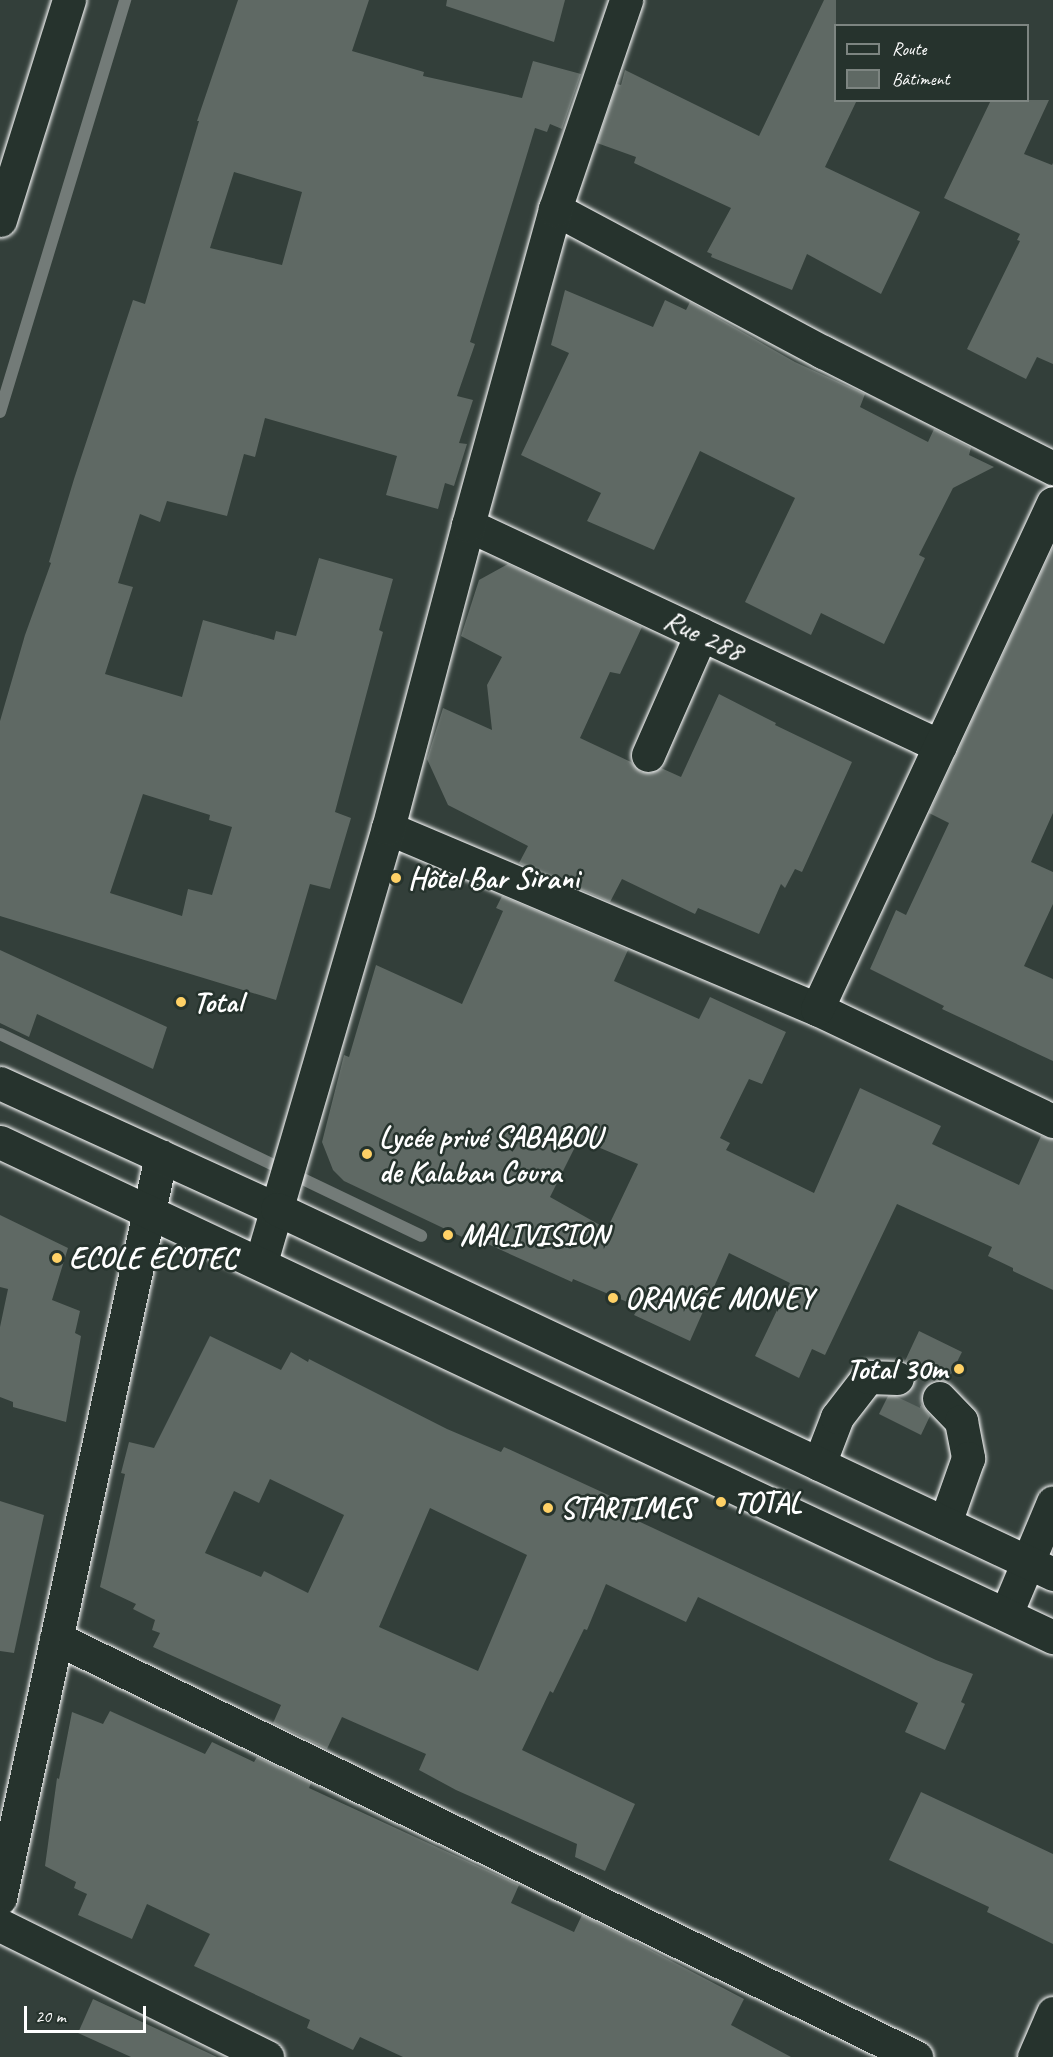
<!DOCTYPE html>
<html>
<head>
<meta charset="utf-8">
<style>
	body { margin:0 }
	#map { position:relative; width:1053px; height:2057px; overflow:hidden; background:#333f3a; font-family:Caveat,sans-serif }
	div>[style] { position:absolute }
	.stream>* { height:12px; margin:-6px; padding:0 6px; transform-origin:6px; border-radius:6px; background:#737b78 }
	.building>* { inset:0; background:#5f6964 }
	.minor-tunnel>* { height:33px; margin-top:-16.5px; transform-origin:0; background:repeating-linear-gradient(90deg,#47524e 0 33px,transparent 0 49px) }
	.roads { filter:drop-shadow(0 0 2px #fff) drop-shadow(0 0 2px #fff) }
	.minor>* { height:33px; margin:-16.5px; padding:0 16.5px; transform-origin:16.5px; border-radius:16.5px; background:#26332d }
	.major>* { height:33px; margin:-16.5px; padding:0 16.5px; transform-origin:16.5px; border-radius:16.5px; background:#26332d }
	.highway>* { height:33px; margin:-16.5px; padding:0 16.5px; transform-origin:16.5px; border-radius:16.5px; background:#26332d }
	.dots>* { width:16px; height:16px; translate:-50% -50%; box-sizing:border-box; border:3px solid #26332d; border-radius:50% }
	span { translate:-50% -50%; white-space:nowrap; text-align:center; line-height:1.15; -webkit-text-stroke:5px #26332d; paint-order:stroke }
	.street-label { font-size:30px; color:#fff }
	.poi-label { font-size:30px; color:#fff; font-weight:700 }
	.left { translate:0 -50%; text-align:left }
	.right { translate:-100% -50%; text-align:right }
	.legend { position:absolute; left:834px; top:24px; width:195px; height:78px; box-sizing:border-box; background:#26332d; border:2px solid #7d8581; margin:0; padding:8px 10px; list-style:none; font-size:18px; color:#fff }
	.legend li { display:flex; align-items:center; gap:12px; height:30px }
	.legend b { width:30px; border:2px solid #7d8581 }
	.scale { position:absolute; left:24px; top:2006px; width:122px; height:27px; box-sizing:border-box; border:3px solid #fff; border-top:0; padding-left:8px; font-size:18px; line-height:21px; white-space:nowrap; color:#fff; -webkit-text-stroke:4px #26332d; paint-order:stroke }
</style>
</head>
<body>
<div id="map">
	<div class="stream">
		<div style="left:0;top:412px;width:431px;rotate:-73.1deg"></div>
		<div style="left:0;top:1034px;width:467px;rotate:25.6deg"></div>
	</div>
	<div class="building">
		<div style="clip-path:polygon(evenodd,238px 0,369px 0,352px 51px,424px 72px,423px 76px,522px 98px,533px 61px,581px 74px,562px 129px,550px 124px,547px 132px,535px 128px,470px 342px,475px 344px,457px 396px,473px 400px,459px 443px,467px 444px,454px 486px,445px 483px,438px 509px,386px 495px,397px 456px,265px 418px,255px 457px,244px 454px,227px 516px,167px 501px,160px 522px,140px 514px,118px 583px,133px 587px,105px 674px,182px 697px,203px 620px,274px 640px,276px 631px,296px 636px,319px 558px,393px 579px,379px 630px,383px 632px,335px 812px,351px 818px,330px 889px,310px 884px,276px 1000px,0 916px,0 721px,25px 635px,51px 563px,49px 562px,74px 479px,133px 300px,145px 304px,199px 121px,197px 121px,238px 0,234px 172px,302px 192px,282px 265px,210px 248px,234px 172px,238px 0,143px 794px,210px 815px,209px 820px,232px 827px,212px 895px,188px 889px,182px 916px,110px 893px,143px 794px)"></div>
		<div style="clip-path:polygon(447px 0,565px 0,554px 42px,446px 6px)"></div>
		<div style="clip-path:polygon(824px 0,836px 0,836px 100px,857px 100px,825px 167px,920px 212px,881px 294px,807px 254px,792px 290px,711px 257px,712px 254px,707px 252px,731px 208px,634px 163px,636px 157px,597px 143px,617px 84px,621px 85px,625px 70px,759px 136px)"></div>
		<div style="clip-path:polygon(991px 100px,1049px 100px,1024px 154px,1052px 165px,1053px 163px,1053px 364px,1037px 357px,1026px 379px,967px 349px,1020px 241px,1017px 240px,1020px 234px,944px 198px)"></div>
		<div style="clip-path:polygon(565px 290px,653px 327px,665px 300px,686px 310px,690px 302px,795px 362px,865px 394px,860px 407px,928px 442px,934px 429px,971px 448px,969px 455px,994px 467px,953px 488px,919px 555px,925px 558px,884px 644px,821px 613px,811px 635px,745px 602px,795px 498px,700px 451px,654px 550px,587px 521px,601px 493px,521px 455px,569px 353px,551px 345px)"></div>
		<div style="clip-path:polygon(1053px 547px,1053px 813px,1031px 862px,1053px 872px,1053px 904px,1024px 966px,1053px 979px,1053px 1061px,942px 1009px,944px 1006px,870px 969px,896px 910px,906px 915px,949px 823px,929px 813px)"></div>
		<div style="clip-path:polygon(508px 564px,642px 627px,620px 674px,610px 672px,580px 738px,631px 762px,641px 772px,651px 773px,661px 768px,681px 777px,719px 694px,776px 723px,775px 725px,852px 762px,802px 872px,795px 869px,785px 888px,781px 884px,759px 934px,698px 908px,695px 914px,622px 879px,610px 902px,519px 863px,528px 846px,448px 805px,427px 759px,443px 708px,492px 730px,487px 685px,502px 657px,461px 636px,479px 580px)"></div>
		<div style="clip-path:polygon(evenodd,502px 896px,628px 950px,614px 981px,699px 1019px,710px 997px,786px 1032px,762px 1084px,749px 1079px,720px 1138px,730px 1143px,726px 1150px,814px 1193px,860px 1088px,941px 1126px,932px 1144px,1019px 1185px,1041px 1136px,1053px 1139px,1053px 1290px,1013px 1271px,1013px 1268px,988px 1256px,992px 1247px,897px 1204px,825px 1355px,812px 1349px,799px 1378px,755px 1356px,790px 1283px,729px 1253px,690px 1341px,634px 1315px,639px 1307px,573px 1279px,572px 1282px,481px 1241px,479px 1245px,344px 1181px,333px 1170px,322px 1142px,344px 1055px,349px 1057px,376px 965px,462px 1004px,503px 911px,496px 908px,502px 896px,579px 1139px,638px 1164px,607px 1229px,550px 1197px,579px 1139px)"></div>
		<div style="clip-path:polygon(0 950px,167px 1027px,153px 1069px,37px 1014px,29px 1037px,0 1023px)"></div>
		<div style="clip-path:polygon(0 1215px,68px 1248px,52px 1300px,80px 1311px,75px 1333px,81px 1336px,66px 1422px,13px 1407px,13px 1402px,0 1397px,0 1327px,8px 1289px,0 1287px)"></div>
		<div style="clip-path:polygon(919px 1331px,962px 1352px,947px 1382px,934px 1380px,926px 1385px,921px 1392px,921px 1403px,930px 1416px,921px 1435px,879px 1414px,888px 1396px,905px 1395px,913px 1387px,916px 1379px,914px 1370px,905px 1361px)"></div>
		<div style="clip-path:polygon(evenodd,210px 1336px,281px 1370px,291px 1352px,308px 1362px,309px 1359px,447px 1429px,501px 1452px,504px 1447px,643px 1511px,638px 1521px,936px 1660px,973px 1674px,961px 1702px,965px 1704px,945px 1750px,905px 1732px,918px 1703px,698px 1597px,686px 1622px,606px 1584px,587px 1630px,584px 1629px,553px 1693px,550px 1691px,522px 1750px,635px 1804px,605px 1871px,575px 1857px,577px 1844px,456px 1790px,419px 1770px,426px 1754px,342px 1717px,327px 1749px,273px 1723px,281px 1705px,153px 1647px,160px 1633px,152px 1630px,155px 1620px,133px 1609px,136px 1604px,100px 1587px,125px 1474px,121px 1473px,129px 1442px,154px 1448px,210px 1336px,270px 1479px,344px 1515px,308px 1593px,264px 1571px,261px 1577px,205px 1553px,234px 1491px,259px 1503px,270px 1479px,210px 1336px,430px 1508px,527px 1555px,478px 1671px,379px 1627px,430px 1508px)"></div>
		<div style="clip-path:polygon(0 1501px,44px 1515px,14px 1653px,0 1651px)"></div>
		<div style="clip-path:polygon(110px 1711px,205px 1754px,212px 1742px,254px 1762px,257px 1757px,311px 1783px,309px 1788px,519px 1885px,511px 1903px,574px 1932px,582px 1915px,628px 1938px,744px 1999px,731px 2025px,791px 2057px,403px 2057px,360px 2037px,353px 2050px,307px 2028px,310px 2020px,194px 1966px,210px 1934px,147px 1904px,132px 1939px,78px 1915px,87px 1894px,74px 1888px,76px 1882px,45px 1866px,57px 1778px,59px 1779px,72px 1712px,103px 1724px)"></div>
		<div style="clip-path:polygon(921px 1792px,1053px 1854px,1053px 1944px,987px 1912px,989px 1907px,889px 1860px)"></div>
		<div style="clip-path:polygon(93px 1999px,217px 2057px,131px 2057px,78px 2033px)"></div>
	</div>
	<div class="minor-tunnel">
		<div style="left:897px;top:1378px;width:47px;rotate:25.5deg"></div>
	</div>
	<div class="roads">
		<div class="minor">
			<div style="left:555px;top:209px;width:304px;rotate:28.1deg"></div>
			<div style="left:823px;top:352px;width:258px;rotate:26.8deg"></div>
			<div style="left:468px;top:525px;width:521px;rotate:25.09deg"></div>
			<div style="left:648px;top:755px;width:132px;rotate:-66.3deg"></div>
			<div style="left:388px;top:828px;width:466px;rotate:22.9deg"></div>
			<div style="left:817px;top:1009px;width:261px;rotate:25.4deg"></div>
			<div style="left:817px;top:1009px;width:558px;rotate:-65deg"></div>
			<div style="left:261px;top:1262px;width:452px;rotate:-73.7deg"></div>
			<div style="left:388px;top:828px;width:313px;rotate:-75.2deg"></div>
			<div style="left:468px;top:525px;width:328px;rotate:-74.6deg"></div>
			<div style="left:555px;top:209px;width:221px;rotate:-71.2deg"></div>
			<div style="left:939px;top:1398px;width:32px;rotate:46deg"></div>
			<div style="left:961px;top:1421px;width:38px;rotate:79deg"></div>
			<div style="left:968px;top:1458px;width:69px;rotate:109.5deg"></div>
			<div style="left:819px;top:1464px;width:50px;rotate:-69deg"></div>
			<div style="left:837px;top:1417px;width:51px;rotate:-52.2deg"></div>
			<div style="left:868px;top:1377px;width:29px;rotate:2deg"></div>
			<div style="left:1006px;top:1614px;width:121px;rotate:-67.2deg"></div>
			<div style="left:56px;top:1638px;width:957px;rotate:25.98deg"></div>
			<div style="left:0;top:1898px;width:759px;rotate:-77.76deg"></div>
			<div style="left:0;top:1925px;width:298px;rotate:26.3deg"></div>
			<div style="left:1034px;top:2057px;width:48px;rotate:-66.6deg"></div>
		</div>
		<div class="major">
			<div style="left:0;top:1083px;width:304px;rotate:24.5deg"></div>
			<div style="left:277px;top:1209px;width:858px;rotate:25.19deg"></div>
			<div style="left:0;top:1142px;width:1164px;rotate:25.18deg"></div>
		</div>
		<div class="highway">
			<div style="left:0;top:220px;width:231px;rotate:-72.6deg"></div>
		</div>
	</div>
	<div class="dots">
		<div style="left:396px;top:878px;background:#ffd166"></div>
		<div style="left:181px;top:1002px;background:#ffd166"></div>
		<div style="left:367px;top:1154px;background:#ffd166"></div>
		<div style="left:448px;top:1235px;background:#ffd166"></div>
		<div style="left:57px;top:1258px;background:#ffd166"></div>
		<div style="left:613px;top:1298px;background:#ffd166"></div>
		<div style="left:959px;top:1369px;background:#ffd166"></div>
		<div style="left:721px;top:1502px;background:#ffd166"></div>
		<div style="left:548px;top:1508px;background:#ffd166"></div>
	</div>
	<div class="street-label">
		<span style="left:704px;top:635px;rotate:25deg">Rue 288</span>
	</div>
	<div class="poi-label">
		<span class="left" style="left:408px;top:878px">Hôtel Bar Sirani</span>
		<span class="left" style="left:193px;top:1002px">Total</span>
		<span class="left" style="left:379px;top:1154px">Lycée privé SABABOU<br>de Kalaban Coura</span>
		<span class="left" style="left:460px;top:1235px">MALIVISION</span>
		<span class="left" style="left:69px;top:1258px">ECOLE ECOTEC</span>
		<span class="left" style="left:625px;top:1298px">ORANGE MONEY</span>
		<span class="right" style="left:947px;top:1369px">Total 30m</span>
		<span class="left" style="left:733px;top:1502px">TOTAL</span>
		<span class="left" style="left:560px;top:1508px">STARTIMES</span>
	</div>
	<ul class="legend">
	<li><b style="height:8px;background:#26332d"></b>Route</li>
	<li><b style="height:16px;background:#5f6964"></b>Bâtiment</li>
	</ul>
	<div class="scale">20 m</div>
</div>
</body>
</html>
